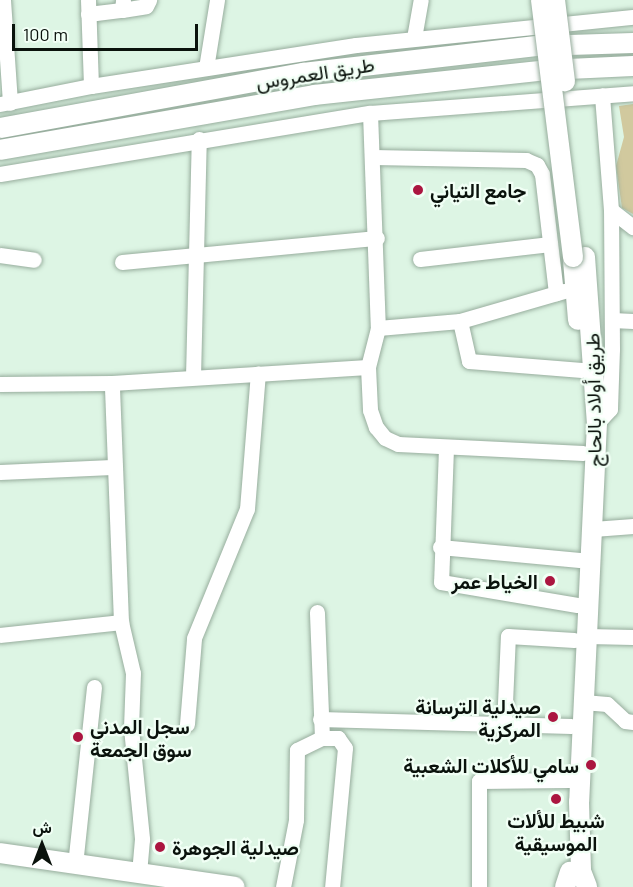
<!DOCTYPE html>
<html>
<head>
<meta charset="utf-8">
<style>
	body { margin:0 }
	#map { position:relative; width:633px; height:887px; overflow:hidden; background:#ddf5e4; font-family:Barlow,Vazirmatn,sans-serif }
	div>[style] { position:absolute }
	.green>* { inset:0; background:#d1c99e }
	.roads { filter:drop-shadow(0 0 2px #97ad9d) drop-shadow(0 0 2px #97ad9d) }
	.minor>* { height:15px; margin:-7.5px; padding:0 7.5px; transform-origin:7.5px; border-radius:7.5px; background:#fff }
	.major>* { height:20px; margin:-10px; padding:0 10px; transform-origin:10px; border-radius:10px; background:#fff }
	.bridges { filter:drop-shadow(0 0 2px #97ad9d) drop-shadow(0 0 2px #97ad9d) }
	.major-bridge>* { height:20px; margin:-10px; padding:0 10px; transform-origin:10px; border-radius:10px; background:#fff }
	.dots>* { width:16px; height:16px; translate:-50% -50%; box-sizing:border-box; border:3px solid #f1fff5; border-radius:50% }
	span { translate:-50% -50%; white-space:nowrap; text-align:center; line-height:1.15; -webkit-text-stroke:4.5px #f1fff5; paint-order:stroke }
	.street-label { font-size:20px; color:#0a120c }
	.poi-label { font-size:20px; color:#0a120c; font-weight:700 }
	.left { translate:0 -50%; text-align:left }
	.right { translate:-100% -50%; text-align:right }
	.north { position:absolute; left:12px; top:815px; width:60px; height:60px; -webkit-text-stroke:4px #f1fff5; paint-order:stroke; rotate:0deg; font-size:16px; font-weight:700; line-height:24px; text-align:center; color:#0a120c }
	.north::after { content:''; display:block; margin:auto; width:21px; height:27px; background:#0a120c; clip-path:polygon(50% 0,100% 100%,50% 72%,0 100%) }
	.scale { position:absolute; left:12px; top:24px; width:186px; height:27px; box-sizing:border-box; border:3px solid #0a120c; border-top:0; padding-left:8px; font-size:18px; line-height:21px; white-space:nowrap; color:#0a120c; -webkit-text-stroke:4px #f1fff5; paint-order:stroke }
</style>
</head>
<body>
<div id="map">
	<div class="green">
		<div style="clip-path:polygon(633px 104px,633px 214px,622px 208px,616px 166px,624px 137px,619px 106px)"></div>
	</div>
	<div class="roads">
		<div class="minor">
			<div style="left:3px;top:0;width:103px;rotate:86.1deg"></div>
			<div style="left:88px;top:0;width:86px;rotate:88deg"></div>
			<div style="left:122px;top:10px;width:24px;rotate:-9deg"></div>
			<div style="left:146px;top:6px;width:7px;rotate:-63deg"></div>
			<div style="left:88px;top:14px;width:34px;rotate:-7deg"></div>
			<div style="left:122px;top:10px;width:10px;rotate:-84deg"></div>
			<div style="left:414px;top:38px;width:39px;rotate:-80deg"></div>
			<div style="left:206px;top:68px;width:69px;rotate:-80.8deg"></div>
			<div style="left:0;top:104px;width:93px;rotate:-11.2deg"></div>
			<div style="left:91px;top:86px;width:268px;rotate:-8.8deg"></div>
			<div style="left:356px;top:45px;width:278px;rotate:-5.8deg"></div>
			<div style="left:370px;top:113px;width:215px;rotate:87.9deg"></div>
			<div style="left:373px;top:157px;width:153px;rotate:1.1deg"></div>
			<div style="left:526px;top:160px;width:12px;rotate:24deg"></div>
			<div style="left:537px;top:165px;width:10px;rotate:61deg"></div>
			<div style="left:542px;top:174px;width:120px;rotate:83.3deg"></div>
			<div style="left:0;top:174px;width:375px;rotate:-9.4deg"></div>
			<div style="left:370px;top:113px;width:264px;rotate:-4.3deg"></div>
			<div style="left:611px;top:210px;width:28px;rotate:38deg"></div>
			<div style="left:0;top:255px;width:34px;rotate:8deg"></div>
			<div style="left:420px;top:259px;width:131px;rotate:-6.6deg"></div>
			<div style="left:122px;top:262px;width:256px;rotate:-5.4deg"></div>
			<div style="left:612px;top:320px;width:21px;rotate:3deg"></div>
			<div style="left:460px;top:321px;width:41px;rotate:77.3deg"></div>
			<div style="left:469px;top:361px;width:113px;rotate:4.6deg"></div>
			<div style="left:368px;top:367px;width:40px;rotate:-75.6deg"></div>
			<div style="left:378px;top:328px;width:82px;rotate:-4.9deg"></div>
			<div style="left:460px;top:321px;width:108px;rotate:-16.1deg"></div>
			<div style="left:193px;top:377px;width:238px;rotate:-88.6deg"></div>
			<div style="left:0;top:384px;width:112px;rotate:-0.5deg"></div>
			<div style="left:112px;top:383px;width:256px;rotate:-3.6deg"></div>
			<div style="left:368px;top:367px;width:43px;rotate:87.3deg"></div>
			<div style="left:370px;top:410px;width:18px;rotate:71deg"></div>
			<div style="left:376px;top:427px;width:14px;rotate:51deg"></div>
			<div style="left:385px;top:438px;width:14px;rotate:25deg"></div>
			<div style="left:398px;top:444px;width:185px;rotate:2.8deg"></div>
			<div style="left:597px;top:423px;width:19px;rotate:-47deg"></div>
			<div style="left:610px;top:409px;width:60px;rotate:-88.1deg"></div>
			<div style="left:612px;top:349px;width:139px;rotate:-90.4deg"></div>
			<div style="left:611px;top:210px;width:115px;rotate:-94.5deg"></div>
			<div style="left:446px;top:448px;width:134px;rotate:92.1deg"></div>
			<div style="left:441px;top:582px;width:138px;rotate:9.6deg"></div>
			<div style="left:0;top:472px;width:112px;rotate:-2.6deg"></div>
			<div style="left:593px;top:529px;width:40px;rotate:-4.3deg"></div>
			<div style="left:440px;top:547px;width:140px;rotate:5.3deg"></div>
			<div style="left:121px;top:622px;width:52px;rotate:76.8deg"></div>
			<div style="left:133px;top:673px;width:55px;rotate:92.1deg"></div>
			<div style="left:131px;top:728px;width:112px;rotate:84.3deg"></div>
			<div style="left:142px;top:839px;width:33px;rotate:95deg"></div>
			<div style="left:0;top:635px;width:122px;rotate:-6.1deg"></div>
			<div style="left:121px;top:622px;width:239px;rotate:-92.2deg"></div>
			<div style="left:587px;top:636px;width:46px;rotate:1.2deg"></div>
			<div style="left:583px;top:702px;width:24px;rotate:5deg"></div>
			<div style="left:607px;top:704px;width:25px;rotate:43deg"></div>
			<div style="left:625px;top:721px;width:8px;rotate:7deg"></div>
			<div style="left:320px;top:719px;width:251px;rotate:1.6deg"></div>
			<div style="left:187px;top:724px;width:86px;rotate:-85.3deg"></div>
			<div style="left:194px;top:638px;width:139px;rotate:-67.7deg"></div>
			<div style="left:247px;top:509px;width:136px;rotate:-85.4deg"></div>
			<div style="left:504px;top:726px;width:90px;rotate:-87.5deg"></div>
			<div style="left:508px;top:636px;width:66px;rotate:3.5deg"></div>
			<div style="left:322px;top:738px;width:16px"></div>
			<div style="left:338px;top:738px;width:12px;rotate:55deg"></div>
			<div style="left:345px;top:748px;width:140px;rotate:95.3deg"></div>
			<div style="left:75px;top:865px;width:179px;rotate:-83.9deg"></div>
			<div style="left:283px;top:887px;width:68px;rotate:-79deg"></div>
			<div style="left:296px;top:820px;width:70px;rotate:-89.2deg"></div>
			<div style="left:297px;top:750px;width:28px;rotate:-26deg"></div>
			<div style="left:322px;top:738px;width:126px;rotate:-92.3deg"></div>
			<div style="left:479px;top:887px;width:106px;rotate:-90deg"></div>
			<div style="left:479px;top:781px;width:90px;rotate:-0.6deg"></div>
		</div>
		<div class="major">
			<div style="left:0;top:128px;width:308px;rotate:-10.3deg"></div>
			<div style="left:303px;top:73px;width:237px;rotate:-6.6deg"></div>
			<div style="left:538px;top:46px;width:95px;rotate:-1.8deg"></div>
			<div style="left:0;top:150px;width:319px;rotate:-9.9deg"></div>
			<div style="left:314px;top:95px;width:234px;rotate:-6.1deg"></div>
			<div style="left:547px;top:70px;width:86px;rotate:-2.7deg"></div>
			<div style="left:585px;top:257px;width:166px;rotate:85.9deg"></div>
			<div style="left:597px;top:423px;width:379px;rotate:92.7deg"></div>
			<div style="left:579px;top:802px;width:69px;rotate:88.3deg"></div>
			<div style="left:581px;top:871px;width:17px;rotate:69deg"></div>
			<div style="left:573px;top:260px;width:60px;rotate:85.2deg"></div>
			<div style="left:0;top:853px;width:237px;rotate:8.2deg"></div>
			<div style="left:565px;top:887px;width:16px;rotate:-72deg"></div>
		</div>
	</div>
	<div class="bridges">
		<div class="major-bridge">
			<div style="left:541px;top:0;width:259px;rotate:82.9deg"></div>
			<div style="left:555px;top:0;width:82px;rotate:83deg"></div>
		</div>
	</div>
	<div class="dots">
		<div style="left:418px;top:190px;background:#ab1640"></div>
		<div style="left:550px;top:581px;background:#ab1640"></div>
		<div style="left:553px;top:717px;background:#ab1640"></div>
		<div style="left:78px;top:737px;background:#ab1640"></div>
		<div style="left:591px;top:765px;background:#ab1640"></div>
		<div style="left:556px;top:799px;background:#ab1640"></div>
		<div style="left:160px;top:847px;background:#ab1640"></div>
	</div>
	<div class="street-label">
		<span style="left:315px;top:73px;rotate:-9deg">طريق العمروس</span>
		<span style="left:593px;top:400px;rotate:-91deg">طريق أولاد بالحاج</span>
	</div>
	<div class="poi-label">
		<span class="left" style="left:430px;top:190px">جامع التياني</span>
		<span class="right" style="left:538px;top:581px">الخياط عمر</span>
		<span class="right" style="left:541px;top:718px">صيدلية الترسانة<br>المركزية</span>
		<span class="left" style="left:90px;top:738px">سجل المدني<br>سوق الجمعة</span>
		<span class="right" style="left:579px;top:765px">سامي للأكلات الشعبية</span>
		<span style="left:556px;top:832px">شبيط للألات<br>الموسيقية</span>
		<span class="left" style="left:172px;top:847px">صيدلية الجوهرة</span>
	</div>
	<div class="north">ش</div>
	<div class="scale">100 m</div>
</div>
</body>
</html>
